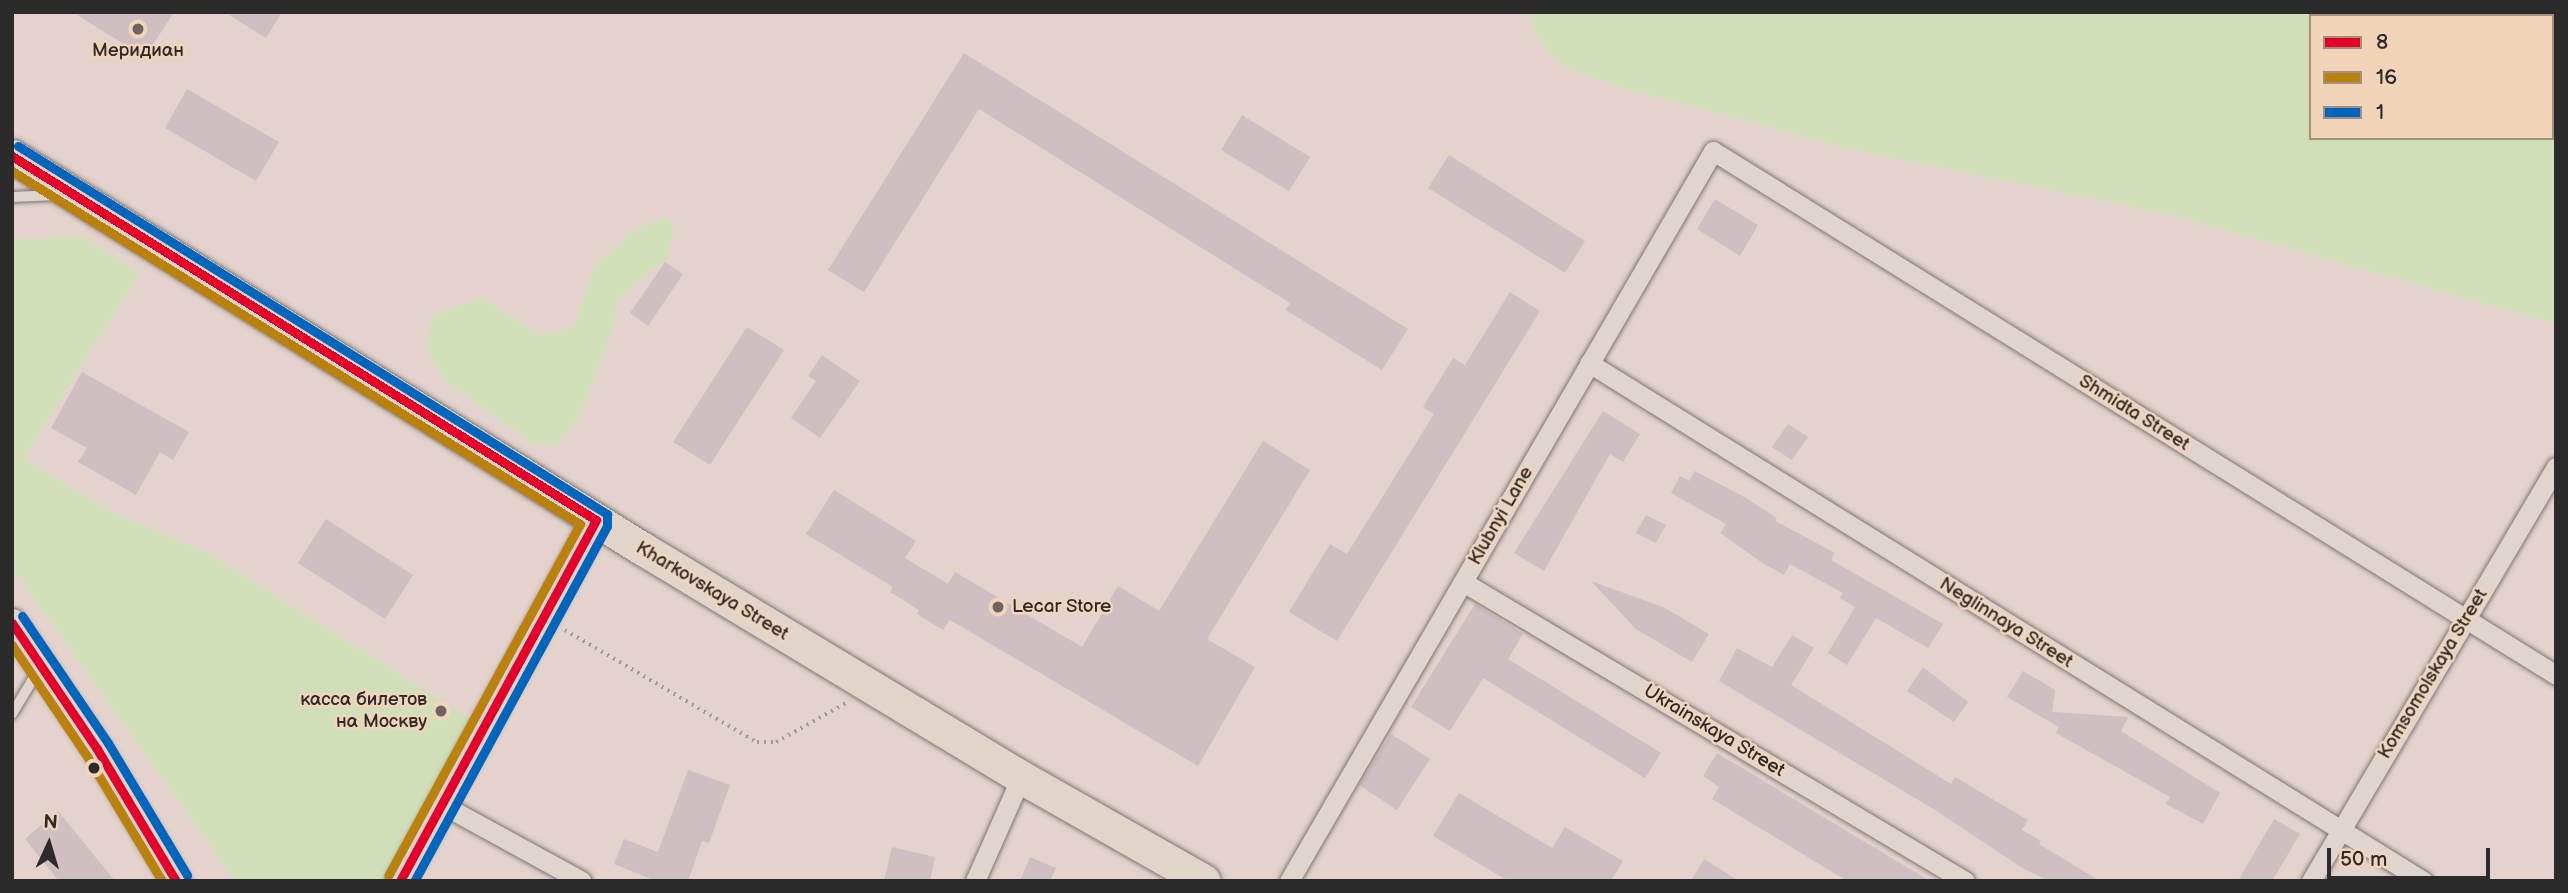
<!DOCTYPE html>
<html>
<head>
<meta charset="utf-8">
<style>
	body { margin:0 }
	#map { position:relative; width:2568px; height:893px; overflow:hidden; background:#e4d2cc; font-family:"Balsamiq Sans",sans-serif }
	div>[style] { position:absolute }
	.green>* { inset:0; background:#d0dfb7 }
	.building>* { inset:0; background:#cfbec2 }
	.path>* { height:3.5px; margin-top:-1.75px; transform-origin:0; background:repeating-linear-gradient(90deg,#a39b95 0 2px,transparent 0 7px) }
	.roads { filter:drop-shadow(0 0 2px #7e7673) drop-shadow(0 0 2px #7e7673) }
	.service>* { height:10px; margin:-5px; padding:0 5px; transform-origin:5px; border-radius:5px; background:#e0d5cc }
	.minor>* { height:19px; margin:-9.5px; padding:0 9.5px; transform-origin:9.5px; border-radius:9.5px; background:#e0d5cc }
	.secondary>* { height:28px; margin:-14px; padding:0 14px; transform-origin:14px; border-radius:14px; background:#e0d5cc }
	.trunk>* { height:33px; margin:-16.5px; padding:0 16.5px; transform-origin:16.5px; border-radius:16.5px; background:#e1d5ca }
	.bus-1>* { height:9px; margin:-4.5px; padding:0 4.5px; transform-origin:4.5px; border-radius:4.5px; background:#e4002b }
	.bus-2>* { height:9px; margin:-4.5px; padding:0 4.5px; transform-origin:4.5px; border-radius:4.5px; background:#ba810d }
	.bus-3>* { height:9px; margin:-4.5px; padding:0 4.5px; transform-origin:4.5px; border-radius:4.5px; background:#0065bd }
	.dots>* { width:19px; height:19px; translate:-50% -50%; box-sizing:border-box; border:4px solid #f2d5b9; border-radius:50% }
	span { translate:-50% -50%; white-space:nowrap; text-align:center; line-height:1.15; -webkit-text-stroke:5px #f2d5b9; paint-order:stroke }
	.poi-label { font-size:19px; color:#2b2b2b }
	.left { translate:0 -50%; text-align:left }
	.right { translate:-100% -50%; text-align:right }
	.street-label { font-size:19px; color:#2b2b2b }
	.frame { position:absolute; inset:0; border:14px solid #2b2b2b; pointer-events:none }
	.legend { position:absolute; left:2309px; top:14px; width:245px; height:126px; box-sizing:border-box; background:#f2d5b9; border:2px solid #a29180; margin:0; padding:9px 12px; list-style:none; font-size:21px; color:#2b2b2b }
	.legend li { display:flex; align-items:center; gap:14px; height:35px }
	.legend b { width:35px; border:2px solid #a29180 }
	.north { position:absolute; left:14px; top:809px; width:70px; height:70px; -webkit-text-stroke:5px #f2d5b9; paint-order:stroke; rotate:4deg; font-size:19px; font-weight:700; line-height:28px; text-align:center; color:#2b2b2b }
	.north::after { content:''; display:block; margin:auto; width:24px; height:32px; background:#2b2b2b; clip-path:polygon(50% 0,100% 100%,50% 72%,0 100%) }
	.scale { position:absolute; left:2327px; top:848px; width:163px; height:32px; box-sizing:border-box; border:4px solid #2b2b2b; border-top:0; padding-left:9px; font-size:21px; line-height:24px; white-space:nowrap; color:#2b2b2b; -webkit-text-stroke:5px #f2d5b9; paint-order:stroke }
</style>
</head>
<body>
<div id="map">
	<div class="green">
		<div style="clip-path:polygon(evenodd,1531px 12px,2556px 12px,2556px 324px,2168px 214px,1858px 151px,1620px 87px,1559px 65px,1534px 32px,1531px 12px,2311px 16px,2552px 16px,2552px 138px,2311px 138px,2311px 16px)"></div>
		<div style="clip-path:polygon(663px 217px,676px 225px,666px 260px,618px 299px,613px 329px,588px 397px,572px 429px,553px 447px,532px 443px,447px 382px,432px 363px,427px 342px,432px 317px,481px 296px,540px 335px,573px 327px,595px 264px,635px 230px)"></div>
		<div style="clip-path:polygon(82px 236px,140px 273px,24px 458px,112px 512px,207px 552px,482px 726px,400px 881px,235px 881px,12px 568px,12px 240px)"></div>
	</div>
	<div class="building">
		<div style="clip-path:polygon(72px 12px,174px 12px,145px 57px)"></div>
		<div style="clip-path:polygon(224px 12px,282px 12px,266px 38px)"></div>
		<div style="clip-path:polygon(964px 53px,1408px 329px,1382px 370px,1286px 310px,1290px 303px,979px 109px,864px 292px,828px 270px)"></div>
		<div style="clip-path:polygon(187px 89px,279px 142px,256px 181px,165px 128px)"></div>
		<div style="clip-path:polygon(1242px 115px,1310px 157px,1289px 191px,1221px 150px)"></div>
		<div style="clip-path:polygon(1449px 155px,1585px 241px,1565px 273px,1428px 188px)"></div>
		<div style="clip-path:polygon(1715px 199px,1758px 225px,1740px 256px,1697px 229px)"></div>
		<div style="clip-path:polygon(665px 262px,683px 274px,648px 326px,630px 313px)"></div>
		<div style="clip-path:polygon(1510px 292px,1540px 311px,1337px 641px,1289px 612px,1330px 544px,1347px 554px,1434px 414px,1423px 407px,1453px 358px,1465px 365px)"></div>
		<div style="clip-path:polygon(747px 327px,784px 350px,710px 465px,673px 442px)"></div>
		<div style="clip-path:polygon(822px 355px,860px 381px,820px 438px,791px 418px,816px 381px,808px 376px)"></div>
		<div style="clip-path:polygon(82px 372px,189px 432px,173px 460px,160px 452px,136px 495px,78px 462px,87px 448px,51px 428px)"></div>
		<div style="clip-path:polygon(1603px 411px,1640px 434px,1623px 462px,1610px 454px,1544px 571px,1514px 553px)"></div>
		<div style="clip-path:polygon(1788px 424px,1808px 437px,1792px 460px,1772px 447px)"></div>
		<div style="clip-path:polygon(1263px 441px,1310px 470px,1207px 639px,1255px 667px,1198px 766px,950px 620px,943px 630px,917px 614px,919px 610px,890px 592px,893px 587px,806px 534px,834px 490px,916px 541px,905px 558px,948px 584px,955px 572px,1082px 647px,1118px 586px,1159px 611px)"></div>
		<div style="clip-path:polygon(1695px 471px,1744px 497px,1777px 518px,1775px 521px,1835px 553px,1831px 560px,1943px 624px,1928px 648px,1876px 618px,1847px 665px,1828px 653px,1855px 607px,1840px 598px,1843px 593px,1790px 564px,1784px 575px,1761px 562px,1720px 533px,1726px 524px,1671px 493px,1680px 476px,1689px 481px)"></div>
		<div style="clip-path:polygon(1646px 515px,1666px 525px,1656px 543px,1636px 533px)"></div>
		<div style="clip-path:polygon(326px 519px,413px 575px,385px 619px,298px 563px)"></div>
		<div style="clip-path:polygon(1591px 581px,1665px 608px,1709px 634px,1692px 662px,1636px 629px)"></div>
		<div style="clip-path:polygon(1475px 604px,1523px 634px,1508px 659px,1661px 753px,1645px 778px,1483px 678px,1450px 731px,1411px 707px)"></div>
		<div style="clip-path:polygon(1792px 635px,1814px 648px,1791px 685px,1951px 784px,1955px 777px,2028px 820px,2022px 830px,2041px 841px,2039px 844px,2100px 881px,2049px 881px,2024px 869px,1935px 810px,1719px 681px,1737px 648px,1772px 667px)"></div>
		<div style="clip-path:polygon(1923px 667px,1968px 702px,1954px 722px,1907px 691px)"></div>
		<div style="clip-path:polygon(2023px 671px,2055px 690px,2052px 712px,2128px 717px,2121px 731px,2220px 793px,2203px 824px,2166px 804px,2170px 797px,2056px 733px,2059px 727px,2007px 697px)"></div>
		<div style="clip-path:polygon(1391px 734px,1430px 759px,1397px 810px,1359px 785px)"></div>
		<div style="clip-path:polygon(1717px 753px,1930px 881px,1847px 881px,1712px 799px,1719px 787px,1703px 776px)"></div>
		<div style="clip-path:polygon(688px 770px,730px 785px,709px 843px,702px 841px,688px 881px,656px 881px,614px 864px,624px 839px,658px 852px)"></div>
		<div style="clip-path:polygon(1459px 793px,1552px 848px,1565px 827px,1623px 861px,1611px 881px,1508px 881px,1433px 836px)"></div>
		<div style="clip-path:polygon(58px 811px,115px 881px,59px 881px,25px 839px)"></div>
		<div style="clip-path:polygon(2274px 819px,2300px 834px,2272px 881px,2238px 881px)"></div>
		<div style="clip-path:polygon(892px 847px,935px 857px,930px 881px,884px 881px)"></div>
		<div style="clip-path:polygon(1030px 857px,1056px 868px,1050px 881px,1020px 881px)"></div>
		<div style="clip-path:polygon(1704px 859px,1739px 881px,1691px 881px)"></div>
	</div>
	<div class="path">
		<div style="left:565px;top:630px;width:222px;rotate:30.3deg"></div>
		<div style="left:757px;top:742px;width:19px"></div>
		<div style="left:776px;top:742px;width:80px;rotate:-29.1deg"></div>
	</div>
	<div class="roads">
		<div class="service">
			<div style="left:12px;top:197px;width:45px;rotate:-2.5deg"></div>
			<div style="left:12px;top:714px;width:52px;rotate:-59deg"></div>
		</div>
		<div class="minor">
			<div style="left:1589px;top:363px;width:982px;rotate:31.84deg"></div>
			<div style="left:1463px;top:582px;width:584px;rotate:30.78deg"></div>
			<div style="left:443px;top:805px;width:158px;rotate:28.7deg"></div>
			<div style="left:975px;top:881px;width:114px;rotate:-66.1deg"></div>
			<div style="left:1289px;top:881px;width:844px;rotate:-59.85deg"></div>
			<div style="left:1713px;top:151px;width:993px;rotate:31.86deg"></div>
			<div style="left:2311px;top:881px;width:481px;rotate:-59.4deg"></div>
		</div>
		<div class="secondary">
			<div style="left:12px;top:623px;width:152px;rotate:56deg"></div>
			<div style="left:97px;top:749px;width:154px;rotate:59.1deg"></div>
			<div style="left:400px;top:881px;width:411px;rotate:-61.5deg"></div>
		</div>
		<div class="trunk">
			<div style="left:12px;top:156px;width:743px;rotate:31.92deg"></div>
			<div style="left:643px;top:549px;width:441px;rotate:31.1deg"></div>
			<div style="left:1021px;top:777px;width:210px;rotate:29.6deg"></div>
		</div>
	</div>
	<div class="bus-1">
		<div style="left:12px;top:156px;width:688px;rotate:31.93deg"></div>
		<div style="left:596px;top:520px;width:411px;rotate:118.5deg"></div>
		<div style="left:12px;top:623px;width:152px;rotate:56deg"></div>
		<div style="left:97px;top:749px;width:154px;rotate:59.1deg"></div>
	</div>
	<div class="bus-2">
		<div style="left:12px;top:171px;width:669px;rotate:31.86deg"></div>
		<div style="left:580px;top:524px;width:400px;rotate:118.6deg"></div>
		<div style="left:12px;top:645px;width:134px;rotate:56deg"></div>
		<div style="left:87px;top:756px;width:146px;rotate:59deg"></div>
	</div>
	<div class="bus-3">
		<div style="left:18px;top:146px;width:695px;rotate:32deg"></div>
		<div style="left:607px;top:514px;width:12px;rotate:90deg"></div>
		<div style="left:607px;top:526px;width:404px;rotate:118.5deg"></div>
		<div style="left:22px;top:616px;width:153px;rotate:55.9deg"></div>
		<div style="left:108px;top:743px;width:154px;rotate:59.1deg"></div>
	</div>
	<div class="dots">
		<div style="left:138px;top:29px;background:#6c6563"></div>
		<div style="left:998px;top:607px;background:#6c6563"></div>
		<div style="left:441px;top:711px;background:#6c6563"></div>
		<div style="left:94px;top:768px;background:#2b2b2b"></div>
	</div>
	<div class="poi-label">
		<span style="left:138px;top:51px">Меридиан</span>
		<span class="left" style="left:1012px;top:607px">Lecar Store</span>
		<span class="right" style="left:427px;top:711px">касса билетов<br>на Москву</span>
	</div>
	<div class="street-label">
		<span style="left:2134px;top:413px;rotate:32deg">Shmidta Street</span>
		<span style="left:1501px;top:516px;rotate:-60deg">Klubnyi Lane</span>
		<span style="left:712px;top:591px;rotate:31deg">Kharkovskaya Street</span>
		<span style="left:2006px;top:623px;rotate:32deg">Neglinnaya Street</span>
		<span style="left:2433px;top:674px;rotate:-59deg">Komsomolskaya Street</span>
		<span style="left:1714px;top:731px;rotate:31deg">Ukrainskaya Street</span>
	</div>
	<div class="frame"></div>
	<ul class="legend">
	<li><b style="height:9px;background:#e4002b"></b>8</li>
	<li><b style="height:9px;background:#ba810d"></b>16</li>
	<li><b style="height:9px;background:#0065bd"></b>1</li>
	</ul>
	<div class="north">N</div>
	<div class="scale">50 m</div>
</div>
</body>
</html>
